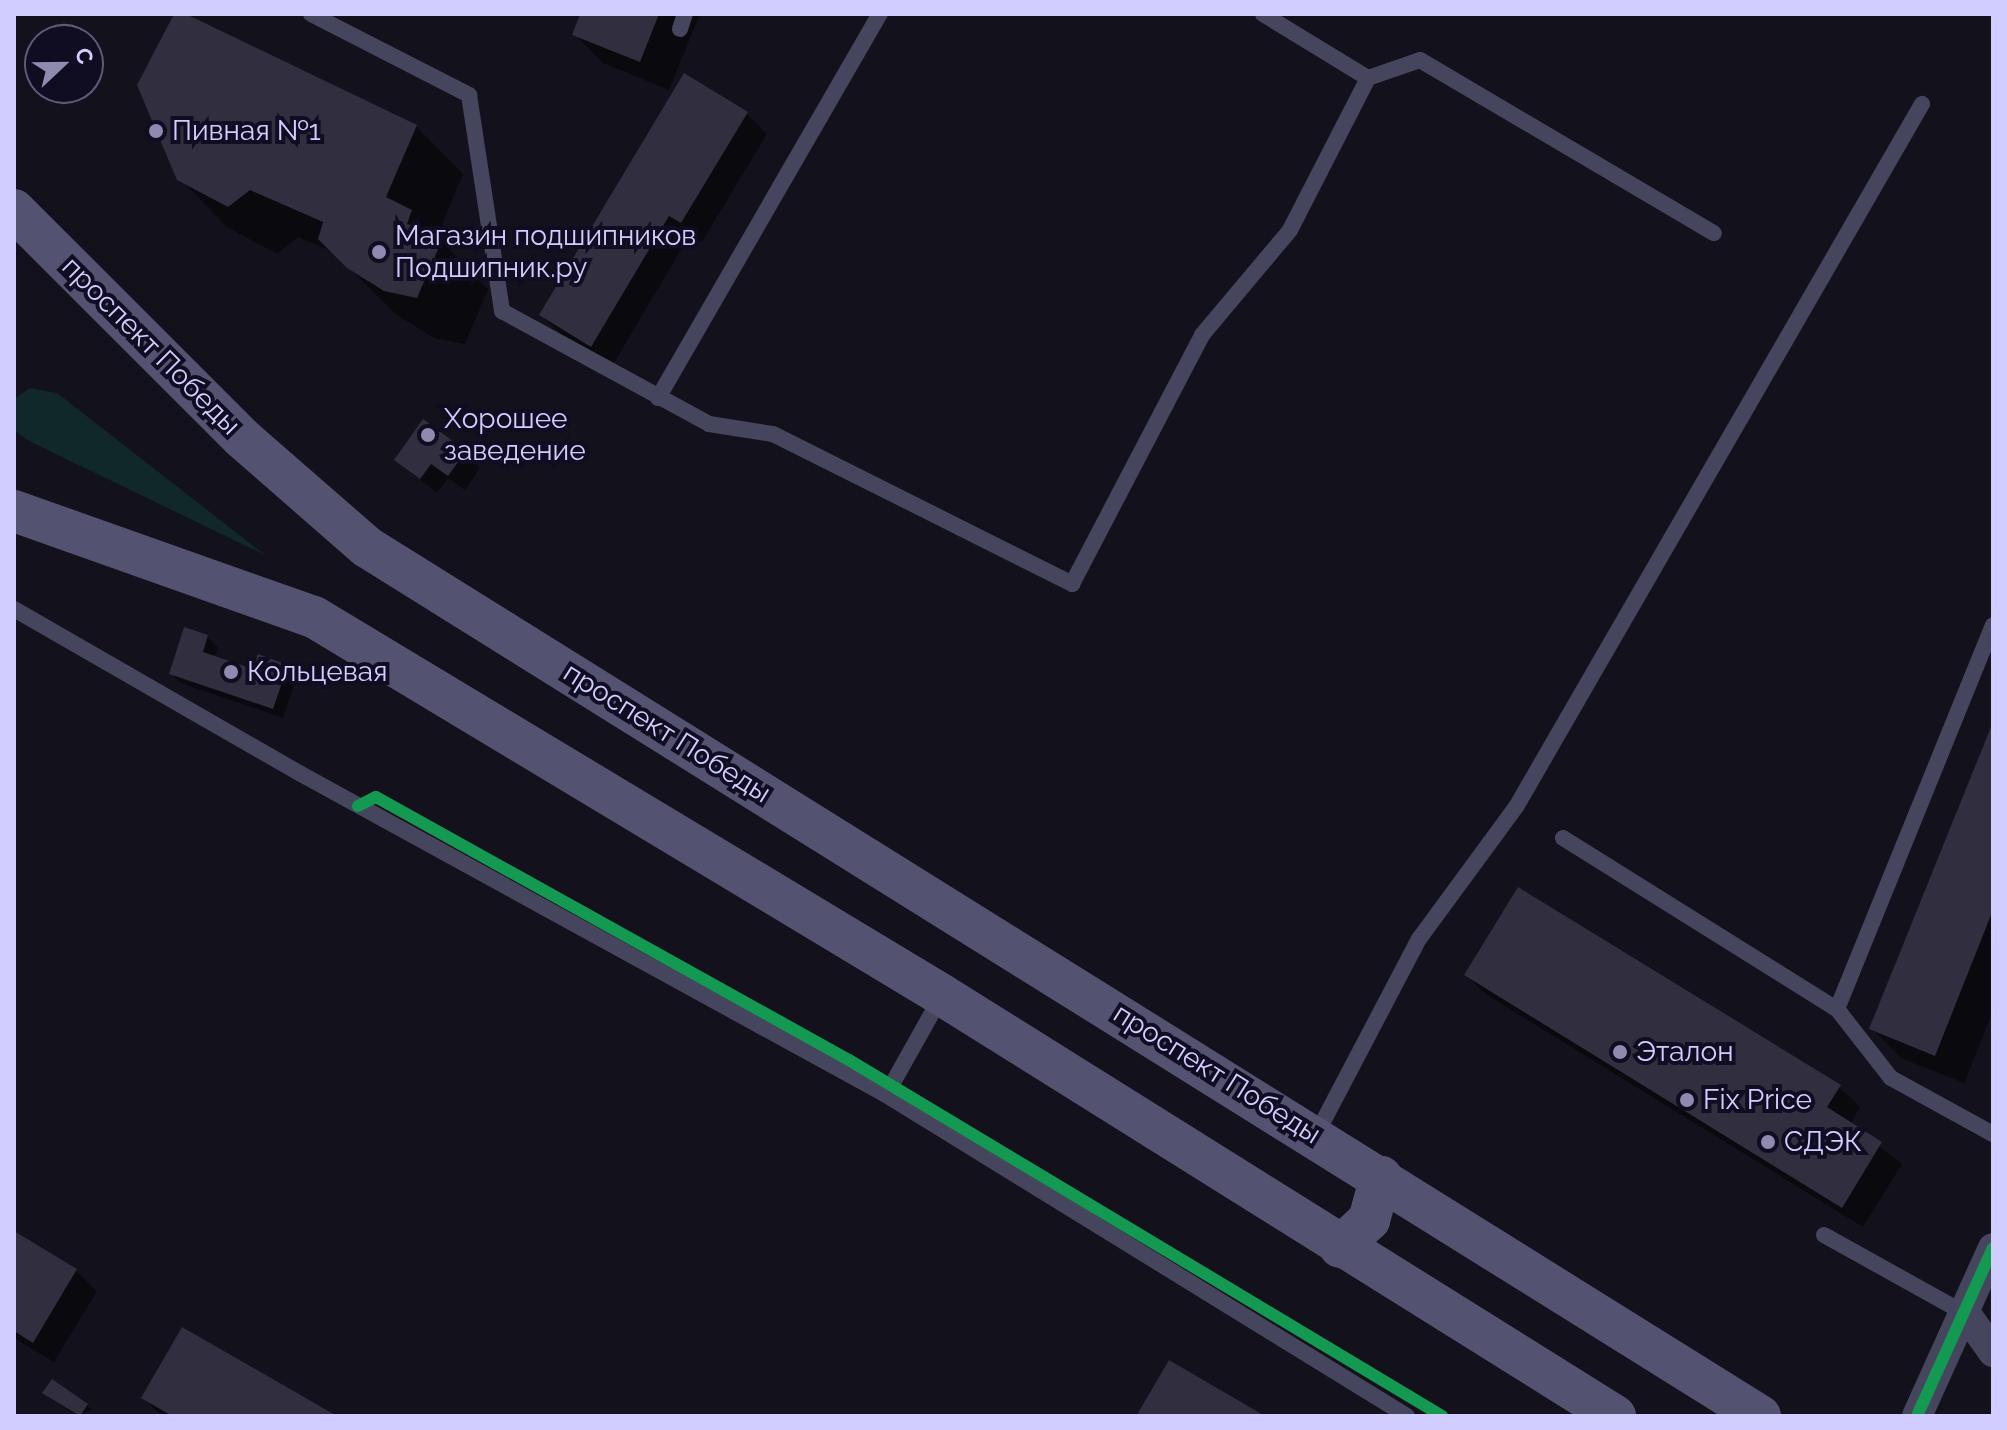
<!DOCTYPE html>
<html>
<head>
<meta charset="utf-8">
<style>
	body { margin:0 }
	#map { position:relative; width:2007px; height:1430px; overflow:hidden; background:#13111c; font-family:Raleway,sans-serif }
	div>[style] { position:absolute }
	.green>* { inset:0; background:#102829 }
	.shadow>* { inset:0; background:#0007 }
	.building>* { inset:0; background:#312e3f }
	.lane>* { height:16px; margin:-8px; padding:0 8px; transform-origin:8px; border-radius:8px; background:#46455e }
	.street>* { height:30px; margin:-15px; padding:0 15px; transform-origin:15px; border-radius:15px; background:#46455e }
	.secondary>* { height:42px; margin:-21px; padding:0 21px; transform-origin:21px; border-radius:21px; background:#545271 }
	.cycleway>* { height:12px; margin:-6px; padding:0 6px; transform-origin:6px; border-radius:6px; background:#139951 }
	.dots>* { width:22px; height:22px; translate:-50% -50%; box-sizing:border-box; border:4px solid #100c21; border-radius:50% }
	span { translate:-50% -50%; white-space:nowrap; text-align:center; line-height:1.15; -webkit-text-stroke:8px #100c21; paint-order:stroke }
	.poi-label { font-size:28px; color:#d2cdff }
	.left { translate:0 -50%; text-align:left }
	.street-label { font-size:28px; color:#d2cdff }
	.frame { position:absolute; inset:0; border:16px solid #d2cdff; pointer-events:none }
	.north { position:absolute; left:24px; top:24px; width:80px; height:80px; box-sizing:border-box; background:#100c21; border:2px solid #5e597a; border-radius:50%; rotate:68deg; font-size:22px; font-weight:700; line-height:32px; text-align:center; color:#d2cdff }
	.north::after { content:''; display:block; margin:auto; width:28px; height:36px; background:#8f8bb0; clip-path:polygon(50% 0,100% 100%,50% 72%,0 100%) }
</style>
</head>
<body>
<div id="map">
	<div class="green">
		<div style="clip-path:polygon(30px 388px,57px 393px,265px 555px,29px 441px,14px 430px,14px 399px)"></div>
	</div>
	<div class="shadow">
		<div style="clip-path:polygon(176px 14px,416px 126px,463px 174px,437px 237px,488px 289px,465px 344px,434px 338px,397px 315px,333px 252px,298px 237px,277px 254px,227px 227px,179px 178px)"></div>
		<div style="clip-path:polygon(582px 14px,700px 14px,669px 90px,603px 63px,574px 34px)"></div>
		<div style="clip-path:polygon(746px 113px,767px 134px,702px 242px,690px 235px,612px 366px,562px 335px,541px 315px)"></div>
		<div style="clip-path:polygon(465px 452px,480px 468px,465px 490px,448px 478px,437px 493px,396px 460px)"></div>
		<div style="clip-path:polygon(207px 637px,218px 648px,214px 658px,254px 672px,287px 666px,297px 677px,283px 718px,181px 683px,171px 673px)"></div>
		<div style="clip-path:polygon(1993px 727px,1993px 1011px,1964px 1083px,1901px 1058px,1872px 1029px)"></div>
		<div style="clip-path:polygon(1466px 975px,1839px 1087px,1860px 1107px,1850px 1124px,1902px 1164px,1863px 1227px,1487px 995px)"></div>
		<div style="clip-path:polygon(14px 1233px,76px 1271px,97px 1291px,54px 1362px,14px 1338px)"></div>
		<div style="clip-path:polygon(50px 1397px,87px 1405px,91px 1410px,77px 1416px)"></div>
		<div style="clip-path:polygon(143px 1398px,333px 1416px,162px 1416px)"></div>
	</div>
	<div class="building">
		<div style="clip-path:polygon(174px 14px,186px 14px,417px 125px,386px 197px,412px 210px,407px 224px,442px 240px,417px 298px,384px 291px,347px 268px,318px 239px,323px 222px,250px 190px,228px 207px,177px 180px,137px 85px)"></div>
		<div style="clip-path:polygon(580px 14px,659px 14px,640px 62px,572px 35px)"></div>
		<div style="clip-path:polygon(684px 73px,748px 112px,681px 223px,669px 216px,591px 347px,539px 315px)"></div>
		<div style="clip-path:polygon(423px 419px,466px 451px,448px 476px,431px 464px,420px 479px,394px 460px)"></div>
		<div style="clip-path:polygon(184px 627px,208px 635px,203px 652px,253px 669px,258px 654px,288px 665px,273px 709px,169px 674px)"></div>
		<div style="clip-path:polygon(1993px 722px,1993px 910px,1935px 1056px,1869px 1029px)"></div>
		<div style="clip-path:polygon(1518px 887px,1841px 1085px,1827px 1107px,1882px 1142px,1842px 1208px,1464px 975px)"></div>
		<div style="clip-path:polygon(14px 1231px,77px 1269px,33px 1343px,14px 1331px)"></div>
		<div style="clip-path:polygon(182px 1327px,337px 1416px,172px 1416px,141px 1398px)"></div>
		<div style="clip-path:polygon(1169px 1360px,1265px 1416px,1144px 1416px,1138px 1413px)"></div>
		<div style="clip-path:polygon(52px 1379px,88px 1404px,80px 1416px,42px 1393px)"></div>
	</div>
	<div class="lane">
		<div style="left:311px;top:14px;width:178px;rotate:27.1deg"></div>
		<div style="left:469px;top:95px;width:219px;rotate:81.3deg"></div>
		<div style="left:502px;top:311px;width:236px;rotate:28.6deg"></div>
		<div style="left:709px;top:424px;width:65px;rotate:8.9deg"></div>
		<div style="left:773px;top:434px;width:335px;rotate:26.6deg"></div>
		<div style="left:1072px;top:584px;width:281px;rotate:-62.4deg"></div>
		<div style="left:1202px;top:335px;width:137px;rotate:-50deg"></div>
		<div style="left:1290px;top:230px;width:171px;rotate:-62.8deg"></div>
		<div style="left:1368px;top:78px;width:55px;rotate:-19.1deg"></div>
		<div style="left:1420px;top:60px;width:341px;rotate:30.5deg"></div>
		<div style="left:1263px;top:14px;width:123px;rotate:31.4deg"></div>
		<div style="left:680px;top:29px;width:16px;rotate:-72deg"></div>
		<div style="left:658px;top:398px;width:444px;rotate:-60deg"></div>
		<div style="left:14px;top:609px;width:331px;rotate:29.9deg"></div>
		<div style="left:301px;top:774px;width:667px;rotate:28.75deg"></div>
		<div style="left:1993px;top:625px;width:414px;rotate:112.1deg"></div>
		<div style="left:1837px;top:1009px;width:88px;rotate:52deg"></div>
		<div style="left:1891px;top:1078px;width:116px;rotate:28.8deg"></div>
		<div style="left:1563px;top:838px;width:323px;rotate:32deg"></div>
		<div style="left:941px;top:997px;width:112px;rotate:119.3deg"></div>
		<div style="left:886px;top:1095px;width:612px;rotate:31.64deg"></div>
		<div style="left:1316px;top:1135px;width:221px;rotate:-62.3deg"></div>
		<div style="left:1419px;top:939px;width:164px;rotate:-53.7deg"></div>
		<div style="left:1516px;top:807px;width:812px;rotate:-59.99deg"></div>
		<div style="left:1824px;top:1235px;width:162px;rotate:29.1deg"></div>
	</div>
	<div class="street">
		<div style="left:1966px;top:1314px;width:47px;rotate:54.6deg"></div>
		<div style="left:1917px;top:1416px;width:184px;rotate:-65.7deg"></div>
	</div>
	<div class="secondary">
		<div style="left:14px;top:210px;width:322px;rotate:45deg"></div>
		<div style="left:242px;top:438px;width:166px;rotate:41.1deg"></div>
		<div style="left:367px;top:547px;width:1642px;rotate:31.96deg"></div>
		<div style="left:14px;top:511px;width:318px;rotate:19.5deg"></div>
		<div style="left:314px;top:617px;width:733px;rotate:31.04deg"></div>
		<div style="left:942px;top:995px;width:794px;rotate:32.03deg"></div>
		<div style="left:1340px;top:1247px;width:40px;rotate:-43deg"></div>
		<div style="left:1369px;top:1220px;width:45px;rotate:-74.4deg"></div>
	</div>
	<div class="cycleway">
		<div style="left:358px;top:806px;width:20px;rotate:-27deg"></div>
		<div style="left:376px;top:797px;width:541px;rotate:29.08deg"></div>
		<div style="left:849px;top:1060px;width:692px;rotate:30.98deg"></div>
		<div style="left:1917px;top:1416px;width:184px;rotate:-65.7deg"></div>
	</div>
	<div class="dots">
		<div style="left:156px;top:131px;background:#8f8bb0"></div>
		<div style="left:379px;top:252px;background:#8f8bb0"></div>
		<div style="left:428px;top:435px;background:#8f8bb0"></div>
		<div style="left:231px;top:672px;background:#8f8bb0"></div>
		<div style="left:1620px;top:1052px;background:#8f8bb0"></div>
		<div style="left:1687px;top:1100px;background:#8f8bb0"></div>
		<div style="left:1768px;top:1142px;background:#8f8bb0"></div>
	</div>
	<div class="poi-label">
		<span class="left" style="left:172px;top:131px">Пивная №1</span>
		<span class="left" style="left:395px;top:252px">Магазин подшипников<br>Подшипник.ру</span>
		<span class="left" style="left:444px;top:435px">Хорошее<br>заведение</span>
		<span class="left" style="left:247px;top:672px">Кольцевая</span>
		<span class="left" style="left:1636px;top:1052px">Эталон</span>
		<span class="left" style="left:1703px;top:1100px">Fix Price</span>
		<span class="left" style="left:1784px;top:1142px">СДЭК</span>
	</div>
	<div class="street-label">
		<span style="left:151px;top:346px;rotate:45deg">проспект Победы</span>
		<span style="left:667px;top:733px;rotate:32deg">проспект Победы</span>
		<span style="left:1217px;top:1074px;rotate:32deg">проспект Победы</span>
	</div>
	<div class="frame"></div>
	<div class="north">С</div>
</div>
</body>
</html>
